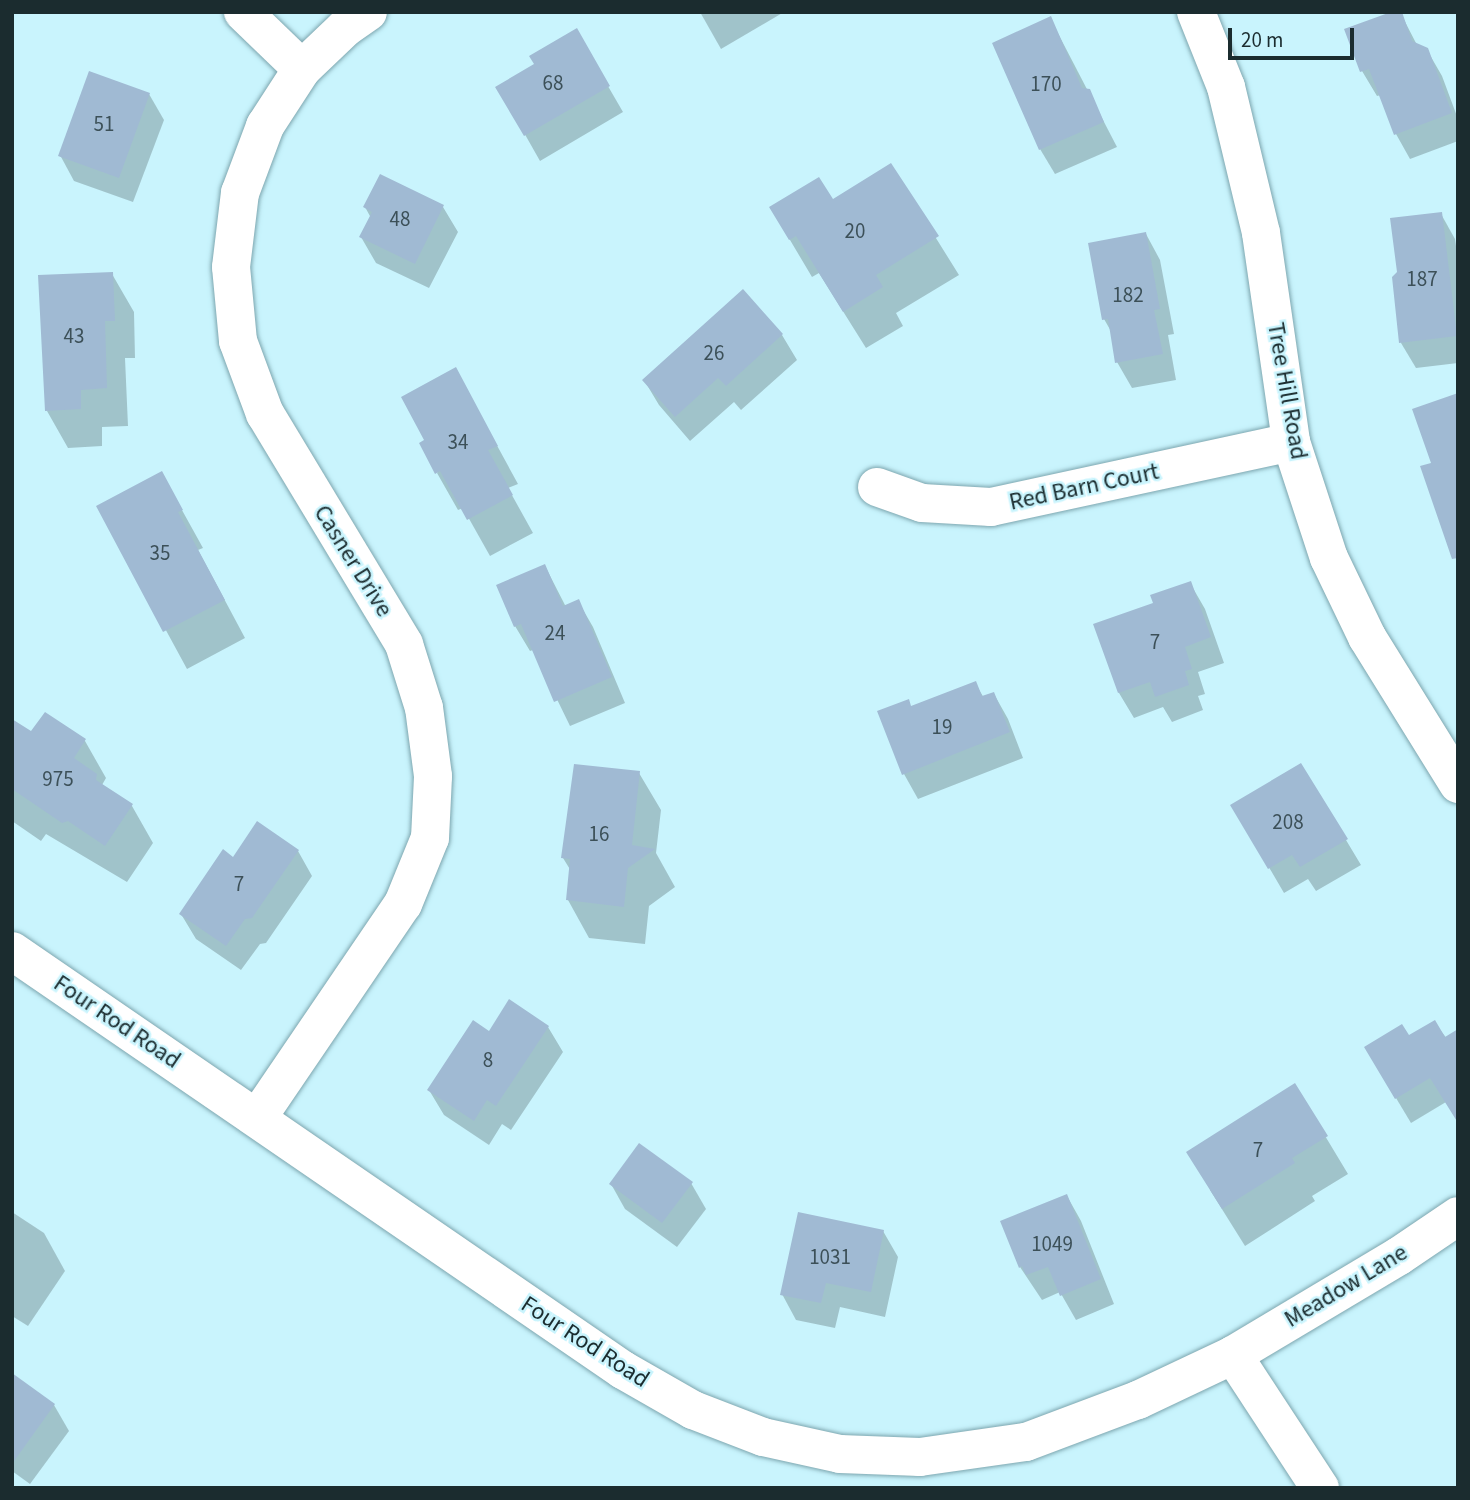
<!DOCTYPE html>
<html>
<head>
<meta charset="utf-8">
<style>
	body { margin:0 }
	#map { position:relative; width:1470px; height:1500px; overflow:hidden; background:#c9f4fd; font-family:"Source Sans 3",sans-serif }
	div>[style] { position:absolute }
	.shadow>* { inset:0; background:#0003 }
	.building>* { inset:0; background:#a0bad3 }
	.roads { filter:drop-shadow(0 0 2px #7da6af) drop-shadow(0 0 2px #7da6af) }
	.minor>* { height:38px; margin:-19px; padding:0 19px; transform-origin:19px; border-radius:19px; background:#fff }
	span { translate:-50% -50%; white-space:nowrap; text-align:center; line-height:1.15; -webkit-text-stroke:5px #c9f4fd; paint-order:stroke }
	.number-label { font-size:21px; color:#3c5058 }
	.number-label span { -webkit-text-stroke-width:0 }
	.street-label { font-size:24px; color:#1b2c2f }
	.frame { position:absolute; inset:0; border:14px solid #1b2c2f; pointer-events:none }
	.scale { position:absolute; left:1228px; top:28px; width:126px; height:32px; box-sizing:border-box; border:4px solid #1b2c2f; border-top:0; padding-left:9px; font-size:21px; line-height:24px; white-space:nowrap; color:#1b2c2f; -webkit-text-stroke:5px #c9f4fd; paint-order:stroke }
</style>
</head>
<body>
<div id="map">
	<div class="shadow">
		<div style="clip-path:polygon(700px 12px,784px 12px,721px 49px)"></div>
		<div style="clip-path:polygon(1400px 12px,1417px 45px,1427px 50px,1442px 76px,1458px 119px,1458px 141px,1410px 159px,1396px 134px,1381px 95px,1377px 96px,1362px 71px)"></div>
		<div style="clip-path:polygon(1050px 18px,1117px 147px,1055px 174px,1040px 149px)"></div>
		<div style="clip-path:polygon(576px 31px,623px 112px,540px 161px,498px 87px,536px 65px)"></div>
		<div style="clip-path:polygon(149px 94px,164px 120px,133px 202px,74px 181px,60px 155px)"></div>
		<div style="clip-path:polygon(891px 166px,959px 275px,896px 313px,903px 326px,866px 348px,819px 273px,812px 277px,771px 208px,832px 201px)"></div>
		<div style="clip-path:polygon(365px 207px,443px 207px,458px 232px,429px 288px,376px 263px,361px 237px,371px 218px)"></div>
		<div style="clip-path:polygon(1441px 214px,1455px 239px,1458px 259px,1458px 363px,1416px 368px,1401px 343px)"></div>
		<div style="clip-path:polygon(1146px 234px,1160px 260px,1174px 334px,1168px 335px,1176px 380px,1132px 388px,1117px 362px,1112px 333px,1104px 319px)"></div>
		<div style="clip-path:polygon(112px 274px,134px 312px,135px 358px,125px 358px,128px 426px,102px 427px,102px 446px,68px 448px,47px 411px)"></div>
		<div style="clip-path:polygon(743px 292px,782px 335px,797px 360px,741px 410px,734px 402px,690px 441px,659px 405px,644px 380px)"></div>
		<div style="clip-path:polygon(476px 407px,518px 484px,508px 488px,533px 533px,490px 556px,463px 508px,458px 510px,437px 473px)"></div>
		<div style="clip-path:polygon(162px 474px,203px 548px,198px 550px,245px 638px,187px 669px,99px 507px)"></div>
		<div style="clip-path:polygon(545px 566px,566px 607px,578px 601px,593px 627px,625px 703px,570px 726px,533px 650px,530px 651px,515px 626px)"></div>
		<div style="clip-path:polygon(1190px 583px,1205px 609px,1224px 663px,1198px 672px,1205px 694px,1198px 696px,1203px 710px,1172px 722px,1163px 707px,1134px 718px,1119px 693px,1095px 625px,1155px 604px)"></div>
		<div style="clip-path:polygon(975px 683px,984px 698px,994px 694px,1008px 719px,1023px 758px,918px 799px,904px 774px,912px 708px)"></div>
		<div style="clip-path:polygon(32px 734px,85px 741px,106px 778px,102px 785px,132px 806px,153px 843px,127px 882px,46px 834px,41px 841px,12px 821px,12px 745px)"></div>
		<div style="clip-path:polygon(639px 773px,661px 810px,656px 853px,675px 887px,649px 906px,645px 944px,589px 938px,568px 900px,571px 871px,563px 858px)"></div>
		<div style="clip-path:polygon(1233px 806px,1346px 840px,1361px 865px,1316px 891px,1308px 879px,1284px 893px)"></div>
		<div style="clip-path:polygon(298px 851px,312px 876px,266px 943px,260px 944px,241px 970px,196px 939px,181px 914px,234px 859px)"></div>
		<div style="clip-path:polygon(1434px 1022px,1458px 1053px,1446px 1102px,1411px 1123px,1381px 1073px,1408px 1038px)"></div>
		<div style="clip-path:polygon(548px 1027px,563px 1052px,511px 1130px,502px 1124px,489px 1145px,444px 1115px,429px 1090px,489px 1033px)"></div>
		<div style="clip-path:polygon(1295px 1086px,1348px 1174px,1312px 1196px,1315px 1201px,1245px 1246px,1210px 1190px)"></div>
		<div style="clip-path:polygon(691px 1183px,706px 1209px,677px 1247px,625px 1209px,611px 1184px)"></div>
		<div style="clip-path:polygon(1067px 1196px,1081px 1221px,1114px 1304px,1076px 1320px,1060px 1292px,1042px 1300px,1020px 1267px)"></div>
		<div style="clip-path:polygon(12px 1212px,44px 1233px,65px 1271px,28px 1326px,12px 1316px)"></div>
		<div style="clip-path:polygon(883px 1231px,898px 1257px,885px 1317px,840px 1307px,835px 1328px,796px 1320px,782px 1294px)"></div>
		<div style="clip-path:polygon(12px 1375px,54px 1405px,69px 1431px,30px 1484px,12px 1471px)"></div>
	</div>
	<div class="building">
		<div style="clip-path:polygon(1391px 12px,1402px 12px,1412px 41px,1428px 48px,1452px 113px,1394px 135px,1369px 69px,1360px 72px,1344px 29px)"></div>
		<div style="clip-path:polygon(1051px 16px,1082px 88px,1090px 89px,1104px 122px,1039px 150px,992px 43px)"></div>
		<div style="clip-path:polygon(577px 28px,610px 86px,524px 136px,495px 87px,534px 64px,529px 56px)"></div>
		<div style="clip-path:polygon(89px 71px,150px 93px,119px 178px,58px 156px)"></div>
		<div style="clip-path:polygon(891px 163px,939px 236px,876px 275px,883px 287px,843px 312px,796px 236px,789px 240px,769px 207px,819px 177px,833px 199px)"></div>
		<div style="clip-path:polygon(380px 174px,444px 205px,415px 264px,359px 237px,372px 212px,363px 207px)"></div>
		<div style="clip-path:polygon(1442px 212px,1457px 336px,1399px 343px,1392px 277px,1397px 272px,1390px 218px)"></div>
		<div style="clip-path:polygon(1146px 232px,1160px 309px,1154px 310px,1163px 354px,1115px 363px,1108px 319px,1102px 320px,1088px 243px)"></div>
		<div style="clip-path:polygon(113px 272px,115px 321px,105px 321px,107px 388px,81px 390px,81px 409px,45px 411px,38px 275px)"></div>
		<div style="clip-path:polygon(743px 289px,783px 334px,726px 386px,718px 378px,675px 417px,642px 380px)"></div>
		<div style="clip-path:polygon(456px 367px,498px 446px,488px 450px,513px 495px,467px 520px,440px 471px,435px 474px,419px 443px,424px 440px,401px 397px)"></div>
		<div style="clip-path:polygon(1458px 393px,1458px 558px,1452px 559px,1420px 466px,1431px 463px,1412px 409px)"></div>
		<div style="clip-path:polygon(162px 471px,183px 510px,178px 512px,225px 600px,163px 632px,96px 506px)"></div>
		<div style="clip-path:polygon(545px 564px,563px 606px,579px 599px,612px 677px,554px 702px,521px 624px,514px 627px,496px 585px)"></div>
		<div style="clip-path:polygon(1191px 581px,1211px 637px,1185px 647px,1192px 669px,1185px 671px,1189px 685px,1155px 697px,1150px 682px,1118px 693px,1093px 624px,1153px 603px,1150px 595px)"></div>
		<div style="clip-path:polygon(976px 681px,982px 696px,994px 692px,1010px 732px,902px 775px,877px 711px,909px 699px,911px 706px)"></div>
		<div style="clip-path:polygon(45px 712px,86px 739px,74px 758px,97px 774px,96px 780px,133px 804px,105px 846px,68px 821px,62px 823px,12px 789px,12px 719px,31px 731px)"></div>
		<div style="clip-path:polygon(1301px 763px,1348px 839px,1300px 867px,1292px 855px,1268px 869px,1230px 805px)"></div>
		<div style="clip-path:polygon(574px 764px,640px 771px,632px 845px,655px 849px,628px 868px,624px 907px,566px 900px,570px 859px,561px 858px)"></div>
		<div style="clip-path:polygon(257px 821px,299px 850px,252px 918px,245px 919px,226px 946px,179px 914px,223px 849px,233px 857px)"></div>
		<div style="clip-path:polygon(509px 999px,549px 1026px,496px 1106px,487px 1100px,474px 1121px,427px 1090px,473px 1020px,489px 1031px)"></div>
		<div style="clip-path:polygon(1435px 1020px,1445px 1037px,1458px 1029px,1458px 1123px,1430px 1078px,1395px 1099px,1364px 1047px,1402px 1024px,1409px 1035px)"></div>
		<div style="clip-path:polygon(1295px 1083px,1328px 1136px,1292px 1158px,1295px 1163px,1222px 1209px,1186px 1152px)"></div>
		<div style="clip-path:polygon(639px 1143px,693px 1182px,662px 1223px,609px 1184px)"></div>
		<div style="clip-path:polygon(1067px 1194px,1101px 1279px,1060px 1296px,1048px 1267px,1026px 1275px,1022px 1266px,1019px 1268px,1000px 1221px)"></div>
		<div style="clip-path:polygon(798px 1212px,884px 1230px,871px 1292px,826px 1283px,821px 1303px,780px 1295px)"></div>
		<div style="clip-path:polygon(12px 1373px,55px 1404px,12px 1464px)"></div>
	</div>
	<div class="roads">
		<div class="minor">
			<div style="left:243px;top:12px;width:82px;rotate:44deg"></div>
			<div style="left:1196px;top:12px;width:81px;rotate:68.2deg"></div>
			<div style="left:1226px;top:87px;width:150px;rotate:76.5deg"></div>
			<div style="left:1261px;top:233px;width:211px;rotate:81.8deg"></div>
			<div style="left:1291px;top:442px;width:122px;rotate:71.9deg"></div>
			<div style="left:1329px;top:558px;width:88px;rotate:64.3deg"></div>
			<div style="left:1367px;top:637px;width:173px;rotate:58.2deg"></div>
			<div style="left:877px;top:487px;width:48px;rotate:19.6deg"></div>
			<div style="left:922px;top:503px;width:69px;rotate:3.3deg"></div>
			<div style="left:991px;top:507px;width:307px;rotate:-12.2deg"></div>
			<div style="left:12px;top:951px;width:741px;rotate:34.44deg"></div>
			<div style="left:623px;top:1370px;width:81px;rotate:29.7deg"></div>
			<div style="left:693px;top:1410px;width:75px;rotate:21.1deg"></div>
			<div style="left:763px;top:1437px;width:79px;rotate:12.4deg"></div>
			<div style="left:840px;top:1454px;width:80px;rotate:2.1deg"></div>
			<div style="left:920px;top:1457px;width:107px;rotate:-8.1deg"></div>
			<div style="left:1026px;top:1442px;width:120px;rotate:-20.6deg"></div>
			<div style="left:1138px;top:1400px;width:105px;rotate:-25.3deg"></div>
			<div style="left:1233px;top:1355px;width:193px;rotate:-30.8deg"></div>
			<div style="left:1399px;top:1256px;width:71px;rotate:-34.1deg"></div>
			<div style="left:258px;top:1117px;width:258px;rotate:-55.8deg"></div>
			<div style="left:403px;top:904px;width:71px;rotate:-67.8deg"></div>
			<div style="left:430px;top:838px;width:62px;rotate:-87.2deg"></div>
			<div style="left:433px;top:776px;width:69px;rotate:-97.5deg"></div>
			<div style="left:424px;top:708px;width:67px;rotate:-107.4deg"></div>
			<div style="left:404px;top:644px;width:269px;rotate:-121.1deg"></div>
			<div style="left:265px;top:414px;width:78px;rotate:-110.3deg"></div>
			<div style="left:238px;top:341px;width:74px;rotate:-95.4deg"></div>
			<div style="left:231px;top:267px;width:75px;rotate:-83.1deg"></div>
			<div style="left:240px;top:193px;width:72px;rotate:-69.5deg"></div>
			<div style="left:265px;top:126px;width:68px;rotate:-57deg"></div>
			<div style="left:302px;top:69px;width:59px;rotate:-43.6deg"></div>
			<div style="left:345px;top:28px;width:28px;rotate:-35deg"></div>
			<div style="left:1233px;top:1355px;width:159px;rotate:56.8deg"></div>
		</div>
	</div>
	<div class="number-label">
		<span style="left:553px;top:83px">68</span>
		<span style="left:1046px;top:84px">170</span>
		<span style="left:104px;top:124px">51</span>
		<span style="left:400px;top:219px">48</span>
		<span style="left:855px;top:231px">20</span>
		<span style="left:1422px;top:279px">187</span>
		<span style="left:1128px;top:295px">182</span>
		<span style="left:74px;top:336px">43</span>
		<span style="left:714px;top:353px">26</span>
		<span style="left:458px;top:442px">34</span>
		<span style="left:160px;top:553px">35</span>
		<span style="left:555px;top:633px">24</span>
		<span style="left:1155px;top:642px">7</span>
		<span style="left:942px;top:727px">19</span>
		<span style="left:58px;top:779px">975</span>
		<span style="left:1288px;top:822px">208</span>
		<span style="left:599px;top:834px">16</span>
		<span style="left:239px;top:884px">7</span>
		<span style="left:488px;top:1060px">8</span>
		<span style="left:1258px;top:1150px">7</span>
		<span style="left:1052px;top:1244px">1049</span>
		<span style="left:830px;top:1257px">1031</span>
	</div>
	<div class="street-label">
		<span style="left:1287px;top:391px;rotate:80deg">Tree Hill Road</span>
		<span style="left:1084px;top:487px;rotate:-12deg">Red Barn Court</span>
		<span style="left:353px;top:561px;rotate:58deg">Casner Drive</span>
		<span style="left:117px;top:1022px;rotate:34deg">Four Rod Road</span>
		<span style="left:1346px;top:1286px;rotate:-31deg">Meadow Lane</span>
		<span style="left:585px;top:1342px;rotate:33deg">Four Rod Road</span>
	</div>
	<div class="frame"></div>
	<div class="scale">20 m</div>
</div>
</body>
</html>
